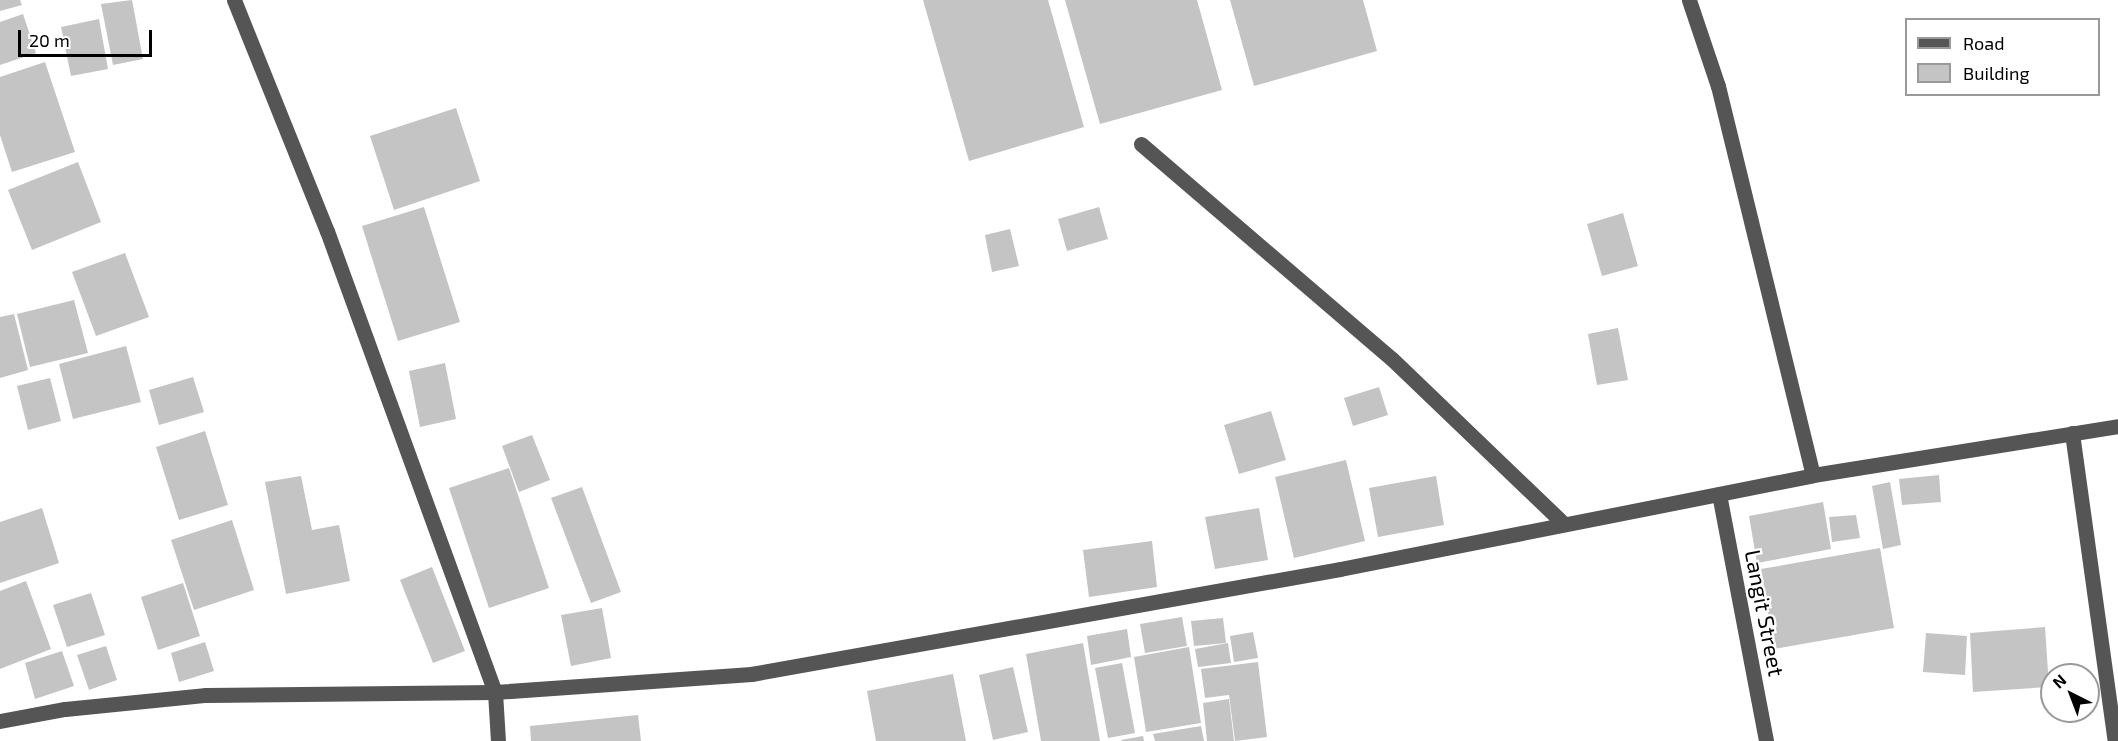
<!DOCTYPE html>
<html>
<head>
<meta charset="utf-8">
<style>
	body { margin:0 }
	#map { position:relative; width:2118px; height:741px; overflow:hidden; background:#fff; font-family:"Exo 2",sans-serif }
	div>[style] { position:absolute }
	.building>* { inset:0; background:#c4c4c4 }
	.minor>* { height:15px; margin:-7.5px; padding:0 7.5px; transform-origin:7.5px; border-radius:7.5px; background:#555 }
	span { translate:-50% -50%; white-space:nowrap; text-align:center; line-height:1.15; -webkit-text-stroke:4.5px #fff; paint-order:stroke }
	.street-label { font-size:22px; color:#000 }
	.legend { position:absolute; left:1905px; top:18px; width:195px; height:78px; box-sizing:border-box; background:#fff; border:2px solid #999; margin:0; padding:8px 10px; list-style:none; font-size:18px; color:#000 }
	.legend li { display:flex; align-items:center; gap:12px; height:30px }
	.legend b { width:30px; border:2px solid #999 }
	.north { position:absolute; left:2040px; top:663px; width:60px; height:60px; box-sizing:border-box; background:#fff; border:2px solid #999; border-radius:50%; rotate:318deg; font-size:16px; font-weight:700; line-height:24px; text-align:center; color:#000 }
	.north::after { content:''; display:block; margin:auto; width:21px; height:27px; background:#000; clip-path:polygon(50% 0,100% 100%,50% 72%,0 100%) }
	.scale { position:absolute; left:18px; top:30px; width:134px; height:27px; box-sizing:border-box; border:3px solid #000; border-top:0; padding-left:8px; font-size:18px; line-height:21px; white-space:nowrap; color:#000; -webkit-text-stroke:4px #fff; paint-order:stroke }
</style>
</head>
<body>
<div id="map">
	<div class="building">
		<div style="clip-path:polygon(0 0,20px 0,22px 5px,0 11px)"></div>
		<div style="clip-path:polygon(132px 0,143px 59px,113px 65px,101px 4px)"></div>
		<div style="clip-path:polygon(923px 0,1048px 0,1084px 127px,969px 161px)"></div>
		<div style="clip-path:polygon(1065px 0,1197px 0,1222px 90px,1100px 124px)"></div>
		<div style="clip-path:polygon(1230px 0,1363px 0,1377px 51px,1254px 86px)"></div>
		<div style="clip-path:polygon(23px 14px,36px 53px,0 65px,0 22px)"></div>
		<div style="clip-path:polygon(99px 19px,108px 69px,71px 76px,61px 27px)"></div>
		<div style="clip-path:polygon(45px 62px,75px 152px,12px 172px,0 135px,0 77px)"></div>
		<div style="clip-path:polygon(456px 108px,480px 181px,394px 210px,370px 136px)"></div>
		<div style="clip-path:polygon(78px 162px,101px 222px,32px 250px,8px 190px)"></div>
		<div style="clip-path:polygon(424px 207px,460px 322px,398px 341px,362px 226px)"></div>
		<div style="clip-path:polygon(1099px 207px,1108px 239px,1067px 251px,1058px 219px)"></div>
		<div style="clip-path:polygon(1623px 213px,1638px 266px,1602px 276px,1587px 224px)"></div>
		<div style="clip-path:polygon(1010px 229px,1019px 266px,992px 272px,985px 235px)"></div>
		<div style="clip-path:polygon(125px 253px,149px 317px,96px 336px,72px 272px)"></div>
		<div style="clip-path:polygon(74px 300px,88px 353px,30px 367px,17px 314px)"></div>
		<div style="clip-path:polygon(14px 314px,28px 370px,0 378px,0 317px)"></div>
		<div style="clip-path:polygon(1618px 328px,1628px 380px,1597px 385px,1588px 334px)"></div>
		<div style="clip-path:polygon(126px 346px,141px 402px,73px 419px,59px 364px)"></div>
		<div style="clip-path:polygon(445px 363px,456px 419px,420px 427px,409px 371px)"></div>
		<div style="clip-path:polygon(193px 377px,204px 412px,159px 425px,149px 390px)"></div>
		<div style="clip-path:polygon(50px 378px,61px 421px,28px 430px,17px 386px)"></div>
		<div style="clip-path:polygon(1379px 387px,1388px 415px,1353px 426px,1344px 398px)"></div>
		<div style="clip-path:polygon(1271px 411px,1286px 460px,1239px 474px,1224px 425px)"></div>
		<div style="clip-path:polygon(205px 431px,228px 505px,179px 520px,156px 447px)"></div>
		<div style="clip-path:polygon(532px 435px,550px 480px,519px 492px,502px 446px)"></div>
		<div style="clip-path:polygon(1346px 460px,1365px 541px,1294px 558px,1275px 477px)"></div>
		<div style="clip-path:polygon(509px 468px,549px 588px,489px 608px,449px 488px)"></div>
		<div style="clip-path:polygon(1939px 475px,1941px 502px,1902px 505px,1899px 479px)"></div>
		<div style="clip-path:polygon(301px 476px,312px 530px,339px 525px,350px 581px,286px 594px,265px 482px)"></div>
		<div style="clip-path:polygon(1436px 476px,1444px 525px,1378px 537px,1369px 488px)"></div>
		<div style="clip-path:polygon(1890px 482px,1901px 545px,1883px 549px,1872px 486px)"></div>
		<div style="clip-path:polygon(582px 487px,621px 592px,591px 603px,551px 498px)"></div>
		<div style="clip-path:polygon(1823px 502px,1831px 549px,1757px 563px,1749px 516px)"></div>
		<div style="clip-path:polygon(42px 508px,59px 563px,0 583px,0 522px)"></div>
		<div style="clip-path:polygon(1259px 508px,1268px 560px,1215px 569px,1205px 517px)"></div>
		<div style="clip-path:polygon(1856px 515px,1860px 538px,1832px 542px,1829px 517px)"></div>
		<div style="clip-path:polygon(232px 520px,254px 590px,194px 610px,171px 540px)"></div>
		<div style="clip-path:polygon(1152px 541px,1157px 587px,1089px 597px,1083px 550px)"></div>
		<div style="clip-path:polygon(1880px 548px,1894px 628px,1774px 649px,1761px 569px)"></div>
		<div style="clip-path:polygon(432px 567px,465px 651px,433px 663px,400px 580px)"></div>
		<div style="clip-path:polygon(26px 581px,51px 649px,0 669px,0 591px)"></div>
		<div style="clip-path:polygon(183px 583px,200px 636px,158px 650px,141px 597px)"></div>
		<div style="clip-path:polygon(91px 593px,105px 635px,67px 647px,53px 605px)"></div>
		<div style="clip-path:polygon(602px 608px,611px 658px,571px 666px,561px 615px)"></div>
		<div style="clip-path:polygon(1182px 617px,1187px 646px,1145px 653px,1140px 624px)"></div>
		<div style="clip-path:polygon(1223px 618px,1226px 643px,1194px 646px,1191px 621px)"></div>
		<div style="clip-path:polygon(2045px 627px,2049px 687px,1973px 692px,1970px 633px)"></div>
		<div style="clip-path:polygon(1127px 629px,1131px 657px,1091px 665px,1087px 636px)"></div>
		<div style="clip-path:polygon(1253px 632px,1258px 658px,1234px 662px,1230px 636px)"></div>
		<div style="clip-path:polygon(1926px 633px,1967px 636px,1965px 675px,1923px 672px)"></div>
		<div style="clip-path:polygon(205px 642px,214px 671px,179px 682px,171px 653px)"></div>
		<div style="clip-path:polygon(1083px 643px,1100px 741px,1041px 741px,1026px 654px)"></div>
		<div style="clip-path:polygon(1228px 643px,1231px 663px,1198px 667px,1195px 649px)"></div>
		<div style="clip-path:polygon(106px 646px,117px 680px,89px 690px,77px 655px)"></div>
		<div style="clip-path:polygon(1189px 647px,1201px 723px,1146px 732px,1134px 657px)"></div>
		<div style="clip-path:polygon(62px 651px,74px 686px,35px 699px,25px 663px)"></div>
		<div style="clip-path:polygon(1258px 662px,1267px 737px,1235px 741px,1229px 695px,1205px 698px,1201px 669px)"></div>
		<div style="clip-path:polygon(1122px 663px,1135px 733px,1108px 738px,1095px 668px)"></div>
		<div style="clip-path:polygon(1013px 667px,1028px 732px,993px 740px,979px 675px)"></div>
		<div style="clip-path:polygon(953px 674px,966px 741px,876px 741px,867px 691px)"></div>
		<div style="clip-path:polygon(1229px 699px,1234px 741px,1207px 741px,1203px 703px)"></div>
		<div style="clip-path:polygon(638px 715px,641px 741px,531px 741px,530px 726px)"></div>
		<div style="clip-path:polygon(1201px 726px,1204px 741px,1155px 741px,1153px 734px)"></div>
		<div style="clip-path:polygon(1143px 736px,1144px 741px,1122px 741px,1121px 740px)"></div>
	</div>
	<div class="minor">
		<div style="left:234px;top:0;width:249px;rotate:68.1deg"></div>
		<div style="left:327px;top:231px;width:491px;rotate:70deg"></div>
		<div style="left:495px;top:692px;width:49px;rotate:86.5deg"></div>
		<div style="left:1689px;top:0;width:91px;rotate:71.4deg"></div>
		<div style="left:1718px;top:86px;width:400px;rotate:76.3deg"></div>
		<div style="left:1141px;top:144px;width:330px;rotate:40.6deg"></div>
		<div style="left:1392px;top:359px;width:236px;rotate:43.8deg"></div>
		<div style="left:2072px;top:433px;width:311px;rotate:82.1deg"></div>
		<div style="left:1719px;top:494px;width:251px;rotate:79.2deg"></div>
		<div style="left:0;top:721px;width:66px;rotate:-10.5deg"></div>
		<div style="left:65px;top:709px;width:142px;rotate:-5.7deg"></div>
		<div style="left:206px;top:695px;width:289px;rotate:-0.6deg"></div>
		<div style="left:495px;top:692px;width:257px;rotate:-4deg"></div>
		<div style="left:751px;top:674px;width:598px;rotate:-10.11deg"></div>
		<div style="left:1340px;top:569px;width:482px;rotate:-11.2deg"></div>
		<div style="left:1813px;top:475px;width:309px;rotate:-9.1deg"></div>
	</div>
	<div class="street-label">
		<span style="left:1765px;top:613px;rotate:79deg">Langit Street</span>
	</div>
	<ul class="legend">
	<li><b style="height:8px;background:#555"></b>Road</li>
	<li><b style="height:16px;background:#c4c4c4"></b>Building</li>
	</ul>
	<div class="north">N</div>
	<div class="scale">20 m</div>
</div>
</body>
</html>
